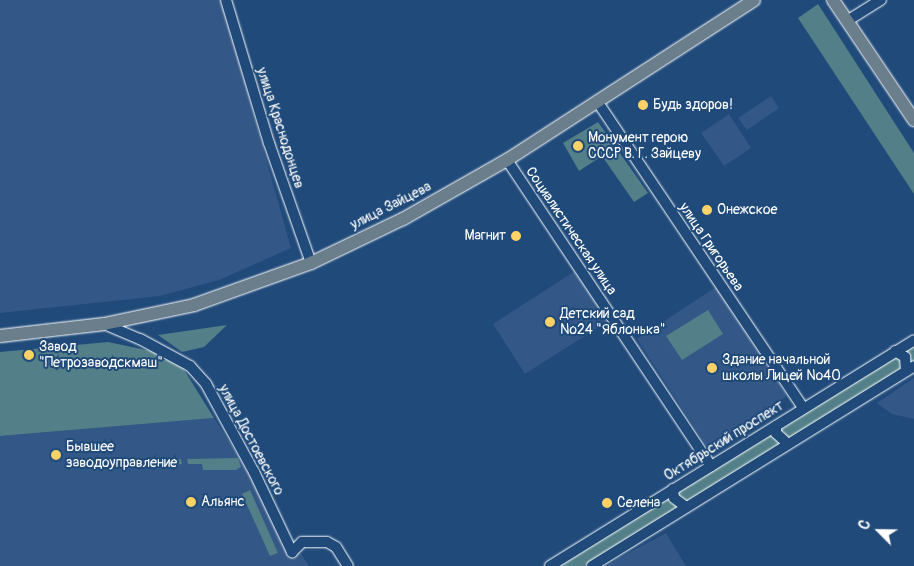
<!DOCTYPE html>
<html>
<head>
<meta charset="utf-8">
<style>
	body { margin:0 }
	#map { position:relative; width:914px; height:566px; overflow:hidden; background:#1f4a7a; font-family:Pangolin,sans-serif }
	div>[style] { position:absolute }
	.built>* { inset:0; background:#335786 }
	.green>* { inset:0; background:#527f88 }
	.roads { filter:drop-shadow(0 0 1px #fff) drop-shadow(0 0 1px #fff) }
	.minor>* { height:10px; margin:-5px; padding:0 5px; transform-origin:5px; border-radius:5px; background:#1f4a7a }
	.major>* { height:12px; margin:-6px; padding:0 6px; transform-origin:6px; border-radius:6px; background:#6b7e8b }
	.dots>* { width:14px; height:14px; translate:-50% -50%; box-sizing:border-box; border:2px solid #1f4a7a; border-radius:50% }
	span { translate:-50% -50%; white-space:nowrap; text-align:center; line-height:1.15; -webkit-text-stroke:4px #1f4a7a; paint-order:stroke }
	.poi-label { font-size:14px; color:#fff }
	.left { translate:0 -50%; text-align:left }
	.right { translate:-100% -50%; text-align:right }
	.street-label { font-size:14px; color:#fff }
	.north { position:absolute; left:854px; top:506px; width:50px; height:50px; -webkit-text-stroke:4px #1f4a7a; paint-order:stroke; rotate:293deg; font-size:14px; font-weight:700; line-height:20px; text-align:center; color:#fff }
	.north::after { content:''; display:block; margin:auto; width:18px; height:22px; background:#fff; clip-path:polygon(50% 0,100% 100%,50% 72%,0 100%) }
</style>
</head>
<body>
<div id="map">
	<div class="built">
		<div style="clip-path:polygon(0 0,222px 0,291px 248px,219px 280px,160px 296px,0 313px)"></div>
		<div style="clip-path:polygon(771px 96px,779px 108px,747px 130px,738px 118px)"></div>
		<div style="clip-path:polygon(729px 114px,751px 148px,724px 166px,701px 133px)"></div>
		<div style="clip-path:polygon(575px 271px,608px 321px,525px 374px,493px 324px)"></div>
		<div style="clip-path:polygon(716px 287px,787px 396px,708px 448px,637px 339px)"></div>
		<div style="clip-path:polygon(914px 378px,914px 419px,892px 414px,877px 403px)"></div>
		<div style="clip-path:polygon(214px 418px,309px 566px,0 566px,0 436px)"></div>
		<div style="clip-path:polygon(666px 533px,686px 566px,606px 566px,619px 558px)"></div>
	</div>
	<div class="green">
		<div style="clip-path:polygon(818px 4px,914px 153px,914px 194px,798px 18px)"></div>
		<div style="clip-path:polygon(598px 122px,648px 193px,634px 202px,602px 156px,579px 171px,563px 143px)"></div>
		<div style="clip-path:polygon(708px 310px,723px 334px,682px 360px,666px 336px)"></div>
		<div style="clip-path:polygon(227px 325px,204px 347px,182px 352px,158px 335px)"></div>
		<div style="clip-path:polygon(108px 342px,151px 351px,183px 368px,214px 418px,0 436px,0 352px)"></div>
		<div style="clip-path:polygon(914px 346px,914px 362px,584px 566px,560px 566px)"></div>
		<div style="clip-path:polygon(238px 458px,241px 467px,236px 470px,203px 470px,202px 464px,188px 464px,187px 459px)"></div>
		<div style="clip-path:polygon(181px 459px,182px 464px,132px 468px,132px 463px)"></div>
		<div style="clip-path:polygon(250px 490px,278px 553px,270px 556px,242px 494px)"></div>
	</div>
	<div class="roads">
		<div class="minor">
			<div style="left:226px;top:0;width:149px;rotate:73.3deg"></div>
			<div style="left:269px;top:143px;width:127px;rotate:70.7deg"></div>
			<div style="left:847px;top:21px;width:40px;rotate:-32deg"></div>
			<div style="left:597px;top:101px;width:370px;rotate:56.1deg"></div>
			<div style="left:507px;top:160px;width:368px;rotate:56.3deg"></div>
			<div style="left:104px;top:324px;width:39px;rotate:23deg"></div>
			<div style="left:140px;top:339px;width:57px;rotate:28.4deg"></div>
			<div style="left:190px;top:366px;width:24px;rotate:48deg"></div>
			<div style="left:206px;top:384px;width:100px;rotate:61.4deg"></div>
			<div style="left:254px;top:472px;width:89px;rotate:64.6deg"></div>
			<div style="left:292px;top:552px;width:14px;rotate:-45deg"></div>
			<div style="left:302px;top:542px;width:25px"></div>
			<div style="left:327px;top:542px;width:10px;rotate:29deg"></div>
			<div style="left:336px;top:547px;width:22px;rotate:58deg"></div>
			<div style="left:895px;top:351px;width:12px;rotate:31deg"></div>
			<div style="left:905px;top:357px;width:14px;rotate:86deg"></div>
			<div style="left:776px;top:426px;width:7px;rotate:90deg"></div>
			<div style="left:776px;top:433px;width:16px;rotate:43deg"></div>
			<div style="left:673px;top:489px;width:9px;rotate:84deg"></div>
			<div style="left:674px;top:498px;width:15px;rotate:37deg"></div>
			<div style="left:550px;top:566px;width:428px;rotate:-31.8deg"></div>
			<div style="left:592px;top:566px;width:379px;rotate:-31.8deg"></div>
		</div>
		<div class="major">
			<div style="left:833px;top:0;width:145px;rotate:56deg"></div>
			<div style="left:0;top:336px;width:105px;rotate:-6.6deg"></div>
			<div style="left:104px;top:324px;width:92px;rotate:-11.9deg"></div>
			<div style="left:194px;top:305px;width:124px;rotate:-19.7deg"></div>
			<div style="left:311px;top:263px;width:102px;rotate:-25.6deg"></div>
			<div style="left:403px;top:219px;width:120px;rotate:-29.6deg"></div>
			<div style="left:507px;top:160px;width:294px;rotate:-32.9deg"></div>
		</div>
	</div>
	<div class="dots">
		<div style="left:643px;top:105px;background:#ffd166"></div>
		<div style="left:578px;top:146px;background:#ffd166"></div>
		<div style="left:707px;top:210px;background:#ffd166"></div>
		<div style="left:516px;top:236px;background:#ffd166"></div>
		<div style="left:550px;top:322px;background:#ffd166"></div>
		<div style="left:29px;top:355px;background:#ffd166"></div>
		<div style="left:712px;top:368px;background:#ffd166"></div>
		<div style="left:56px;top:455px;background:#ffd166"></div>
		<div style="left:191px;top:502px;background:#ffd166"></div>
		<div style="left:607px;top:503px;background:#ffd166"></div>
	</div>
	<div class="poi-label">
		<span class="left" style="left:653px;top:105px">Будь здоров!</span>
		<span class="left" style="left:588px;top:146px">Монумент герою<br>СССР В. Г. Зайцеву</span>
		<span class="left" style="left:717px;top:210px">Онежское</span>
		<span class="right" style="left:506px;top:236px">Магнит</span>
		<span class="left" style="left:560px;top:322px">Детский сад<br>№24 "Яблонька"</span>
		<span class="left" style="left:39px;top:355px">Завод<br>"Петрозаводскмаш"</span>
		<span class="left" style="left:722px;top:368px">Здание начальной<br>школы Лицей №40</span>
		<span class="left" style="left:66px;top:455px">Бывшее<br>заводоуправление</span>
		<span class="left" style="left:201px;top:502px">Альянс</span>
		<span class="left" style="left:617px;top:503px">Селена</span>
	</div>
	<div class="street-label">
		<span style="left:280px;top:128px;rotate:72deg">улица Краснодонцев</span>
		<span style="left:391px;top:206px;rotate:-27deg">улица Зайцева</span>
		<span style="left:571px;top:231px;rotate:56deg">Социалистическая улица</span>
		<span style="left:711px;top:247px;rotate:56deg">улица Григорьева</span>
		<span style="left:251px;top:440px;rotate:62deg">улица Достоевского</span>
		<span style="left:724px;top:441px;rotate:-32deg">Октябрьский проспект</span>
	</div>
	<div class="north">С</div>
</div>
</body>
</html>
